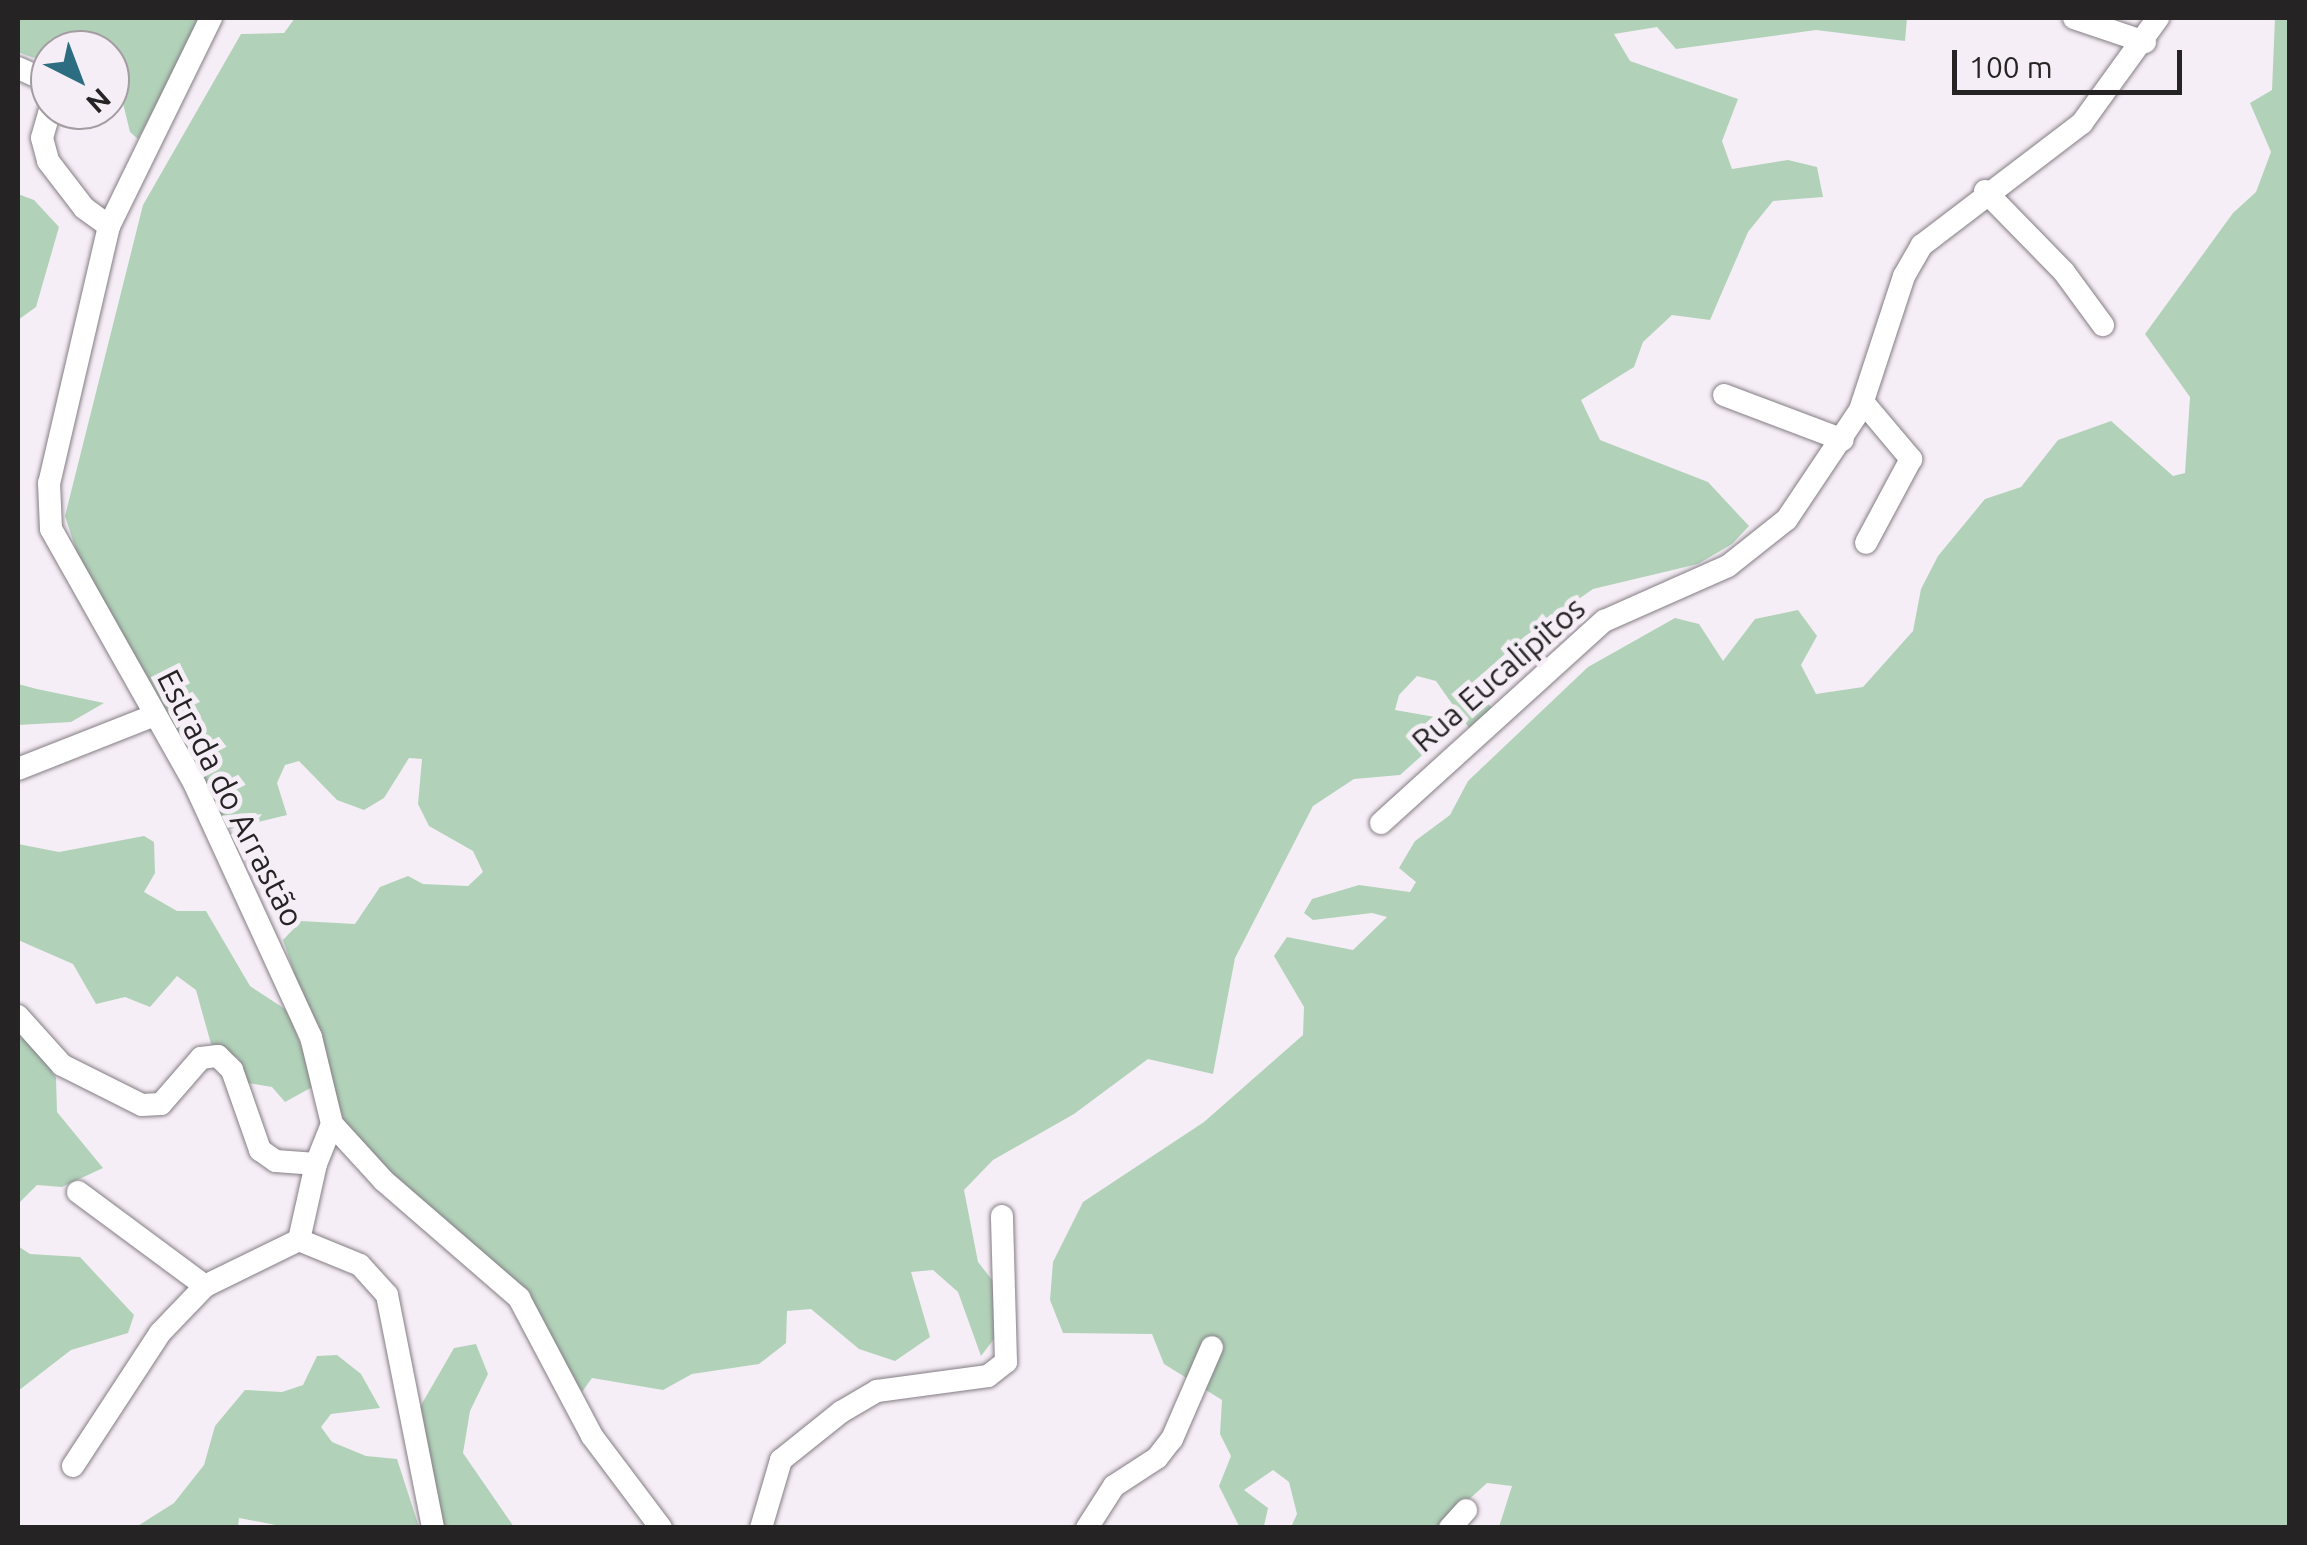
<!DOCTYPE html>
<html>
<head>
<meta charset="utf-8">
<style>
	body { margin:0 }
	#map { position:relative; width:2307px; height:1545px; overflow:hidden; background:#f6eef6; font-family:Ubuntu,sans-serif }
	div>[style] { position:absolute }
	.green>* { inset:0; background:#b1d2b9 }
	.roads { filter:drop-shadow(0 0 2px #847d84) drop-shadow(0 0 2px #847d84) }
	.minor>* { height:22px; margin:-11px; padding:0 11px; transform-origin:11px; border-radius:11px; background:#fff }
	span { translate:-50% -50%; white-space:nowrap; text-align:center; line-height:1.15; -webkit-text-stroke:10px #f6eef6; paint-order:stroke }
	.street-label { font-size:32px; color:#262325 }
	.frame { position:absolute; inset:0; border:20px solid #262325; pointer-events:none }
	.north { position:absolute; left:30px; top:30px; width:100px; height:100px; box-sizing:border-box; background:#f6eef6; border:2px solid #a39da2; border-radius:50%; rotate:138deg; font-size:28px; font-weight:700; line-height:40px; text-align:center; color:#262325 }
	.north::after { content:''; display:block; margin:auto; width:35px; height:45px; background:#2c6d81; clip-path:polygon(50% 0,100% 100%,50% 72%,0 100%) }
	.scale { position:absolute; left:1952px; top:50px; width:230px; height:45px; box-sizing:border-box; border:5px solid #262325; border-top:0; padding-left:12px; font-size:30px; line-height:35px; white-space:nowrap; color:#262325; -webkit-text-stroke:8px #f6eef6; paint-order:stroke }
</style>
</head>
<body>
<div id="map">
	<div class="green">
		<div style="clip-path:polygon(18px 18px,203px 18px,138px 139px,130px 132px,110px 50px,65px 46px,34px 58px,18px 52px)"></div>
		<div style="clip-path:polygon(295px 18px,1907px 18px,1905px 41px,1816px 30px,1676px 49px,1657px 27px,1614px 34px,1630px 61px,1738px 99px,1722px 141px,1732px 169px,1788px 160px,1817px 167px,1823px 197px,1773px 201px,1748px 232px,1710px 320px,1672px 315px,1643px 342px,1634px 367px,1581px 400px,1600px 440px,1708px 482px,1749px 526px,1732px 544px,1698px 564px,1593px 589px,1524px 637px,1469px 686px,1504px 719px,1485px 738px,1469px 728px,1436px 681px,1417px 676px,1399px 695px,1395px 710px,1435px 717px,1436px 743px,1400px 775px,1354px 779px,1313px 806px,1235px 958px,1213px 1074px,1148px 1059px,1074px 1114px,993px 1160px,964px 1190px,978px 1262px,1000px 1290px,1000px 1331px,981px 1356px,958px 1292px,933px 1270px,911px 1272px,930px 1337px,895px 1361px,859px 1349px,811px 1309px,787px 1311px,786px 1343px,759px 1364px,692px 1374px,663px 1390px,592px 1378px,582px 1392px,550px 1341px,348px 1133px,283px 940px,301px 921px,355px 924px,380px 887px,408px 876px,423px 884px,468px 886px,483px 872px,473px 851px,429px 826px,418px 804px,422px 759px,409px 758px,384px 798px,364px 810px,337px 800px,299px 761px,285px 765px,277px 783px,287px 815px,230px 829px,93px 601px,65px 516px,143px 205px,241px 34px,284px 33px)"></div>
		<div style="clip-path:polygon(2275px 18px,2289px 18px,2289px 1527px,1499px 1527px,1512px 1486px,1487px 1483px,1439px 1527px,1291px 1527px,1297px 1514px,1289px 1482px,1273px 1470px,1244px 1490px,1268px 1508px,1264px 1526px,1239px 1526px,1219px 1486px,1231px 1456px,1220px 1434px,1222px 1400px,1164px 1364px,1152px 1334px,1063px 1333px,1050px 1300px,1053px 1262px,1083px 1202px,1204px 1122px,1303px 1035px,1304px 1007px,1274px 956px,1287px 937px,1353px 950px,1387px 917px,1372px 913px,1313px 920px,1304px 913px,1312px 899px,1359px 885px,1410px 892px,1416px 882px,1399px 868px,1415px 841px,1450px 815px,1468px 781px,1588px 667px,1675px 618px,1699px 624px,1723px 661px,1755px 619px,1798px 610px,1817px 636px,1801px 665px,1816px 694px,1863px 687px,1913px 631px,1921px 589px,1938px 556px,1985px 499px,2021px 487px,2058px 440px,2111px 421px,2173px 476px,2185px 473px,2190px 397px,2145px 334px,2233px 213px,2256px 192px,2271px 152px,2250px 103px,2272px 90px)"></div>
		<div style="clip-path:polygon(18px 194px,34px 200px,59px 227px,36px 307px,18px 320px)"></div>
		<div style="clip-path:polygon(18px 684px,37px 689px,104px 703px,71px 722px,18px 725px)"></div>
		<div style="clip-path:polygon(144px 836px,154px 842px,155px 873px,144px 892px,177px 911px,206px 911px,250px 986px,288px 1011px,316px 1085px,285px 1102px,272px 1087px,248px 1083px,238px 1058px,211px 1044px,196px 990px,177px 976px,150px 1007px,125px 997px,96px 1004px,73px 964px,18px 940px,18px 844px,59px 852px)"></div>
		<div style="clip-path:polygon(18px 1024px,56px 1077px,57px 1112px,103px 1168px,62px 1187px,37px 1185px,18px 1204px)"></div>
		<div style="clip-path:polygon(18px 1246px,30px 1254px,80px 1257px,134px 1315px,128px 1333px,71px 1350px,18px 1391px)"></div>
		<div style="clip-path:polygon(476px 1344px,488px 1374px,470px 1411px,463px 1453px,514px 1527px,436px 1527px,420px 1407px,454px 1348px)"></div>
		<div style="clip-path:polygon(337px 1355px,361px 1374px,380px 1408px,331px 1414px,321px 1427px,332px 1442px,366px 1456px,397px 1459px,419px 1527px,286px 1527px,239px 1518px,238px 1527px,136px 1527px,174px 1503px,204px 1465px,215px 1426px,245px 1390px,282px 1392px,303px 1385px,317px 1356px)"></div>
	</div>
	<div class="roads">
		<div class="minor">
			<div style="left:211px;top:18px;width:232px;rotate:116.1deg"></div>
			<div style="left:109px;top:226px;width:264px;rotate:103.1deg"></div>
			<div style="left:49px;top:483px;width:46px;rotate:87.5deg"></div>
			<div style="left:51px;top:529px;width:294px;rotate:60.6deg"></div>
			<div style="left:195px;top:785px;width:277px;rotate:65.3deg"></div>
			<div style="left:311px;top:1037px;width:89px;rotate:76.4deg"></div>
			<div style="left:332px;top:1124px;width:77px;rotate:47.6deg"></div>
			<div style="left:384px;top:1181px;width:179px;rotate:40.9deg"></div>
			<div style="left:519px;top:1298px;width:156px;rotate:62.1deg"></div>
			<div style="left:592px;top:1436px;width:115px;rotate:53.1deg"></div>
			<div style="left:2074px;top:18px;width:75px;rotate:18.7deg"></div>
			<div style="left:18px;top:68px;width:35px;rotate:24deg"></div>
			<div style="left:50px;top:110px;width:29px;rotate:106deg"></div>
			<div style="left:42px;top:138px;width:24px;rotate:75deg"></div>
			<div style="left:48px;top:161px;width:59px;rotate:52.5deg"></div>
			<div style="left:84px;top:208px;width:31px;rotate:36deg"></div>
			<div style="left:1985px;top:191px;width:113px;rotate:45.7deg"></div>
			<div style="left:2064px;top:272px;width:66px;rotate:53.7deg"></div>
			<div style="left:1724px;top:395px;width:127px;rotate:20.7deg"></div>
			<div style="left:1863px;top:402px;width:75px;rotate:49.9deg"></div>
			<div style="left:1911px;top:459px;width:95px;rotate:118.2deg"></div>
			<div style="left:18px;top:769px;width:147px;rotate:-21.5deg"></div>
			<div style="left:1381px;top:823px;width:301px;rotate:-42.2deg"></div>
			<div style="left:1604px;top:621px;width:136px;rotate:-23.9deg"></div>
			<div style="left:1728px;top:566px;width:75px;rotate:-38.5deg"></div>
			<div style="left:1787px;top:519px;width:131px;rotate:-56.2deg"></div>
			<div style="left:1860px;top:410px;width:141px;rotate:-71.8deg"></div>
			<div style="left:1904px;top:276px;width:36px;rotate:-60deg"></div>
			<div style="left:1922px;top:245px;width:201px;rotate:-37.3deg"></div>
			<div style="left:2082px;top:123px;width:130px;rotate:-54.1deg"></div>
			<div style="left:18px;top:1016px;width:66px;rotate:48.1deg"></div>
			<div style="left:62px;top:1065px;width:89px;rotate:26.6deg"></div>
			<div style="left:142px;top:1105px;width:19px;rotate:-3deg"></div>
			<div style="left:161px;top:1104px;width:61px;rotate:-49deg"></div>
			<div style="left:201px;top:1058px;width:17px;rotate:-7deg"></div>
			<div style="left:218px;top:1056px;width:20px;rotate:45deg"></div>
			<div style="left:232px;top:1070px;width:85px;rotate:70.7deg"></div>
			<div style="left:260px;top:1150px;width:19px;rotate:35deg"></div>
			<div style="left:276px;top:1161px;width:40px;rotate:4.3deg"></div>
			<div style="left:316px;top:1164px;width:43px;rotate:-68.2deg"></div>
			<div style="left:78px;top:1192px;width:158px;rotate:36.5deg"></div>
			<div style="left:299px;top:1240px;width:78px;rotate:-77.4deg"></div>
			<div style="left:73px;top:1466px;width:159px;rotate:-56.8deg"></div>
			<div style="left:160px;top:1333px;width:65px;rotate:-46.2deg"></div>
			<div style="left:205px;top:1286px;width:105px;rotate:-26.1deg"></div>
			<div style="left:299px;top:1240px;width:66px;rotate:22.3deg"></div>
			<div style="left:360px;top:1265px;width:40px;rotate:48deg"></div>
			<div style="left:387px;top:1295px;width:237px;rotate:78.8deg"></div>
			<div style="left:761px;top:1528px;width:71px;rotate:-73.6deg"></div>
			<div style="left:781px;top:1460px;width:77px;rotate:-38.7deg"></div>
			<div style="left:841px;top:1412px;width:42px;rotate:-30.3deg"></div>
			<div style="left:877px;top:1391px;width:112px;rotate:-7.7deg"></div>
			<div style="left:988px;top:1376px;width:23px;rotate:-38deg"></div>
			<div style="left:1006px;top:1362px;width:146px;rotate:-91.6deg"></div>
			<div style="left:1087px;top:1528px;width:50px;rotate:-57.3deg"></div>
			<div style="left:1114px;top:1486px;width:51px;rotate:-33.1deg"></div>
			<div style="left:1157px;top:1458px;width:24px;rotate:-52deg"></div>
			<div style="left:1172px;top:1439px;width:100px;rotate:-66.5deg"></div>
			<div style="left:1450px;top:1528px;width:24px;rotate:-48deg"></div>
		</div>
	</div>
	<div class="street-label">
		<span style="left:1498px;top:674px;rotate:-41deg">Rua Eucalipitos</span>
		<span style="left:231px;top:798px;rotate:63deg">Estrada do Arrastão</span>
	</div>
	<div class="frame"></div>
	<div class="north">N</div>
	<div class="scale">100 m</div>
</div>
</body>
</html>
